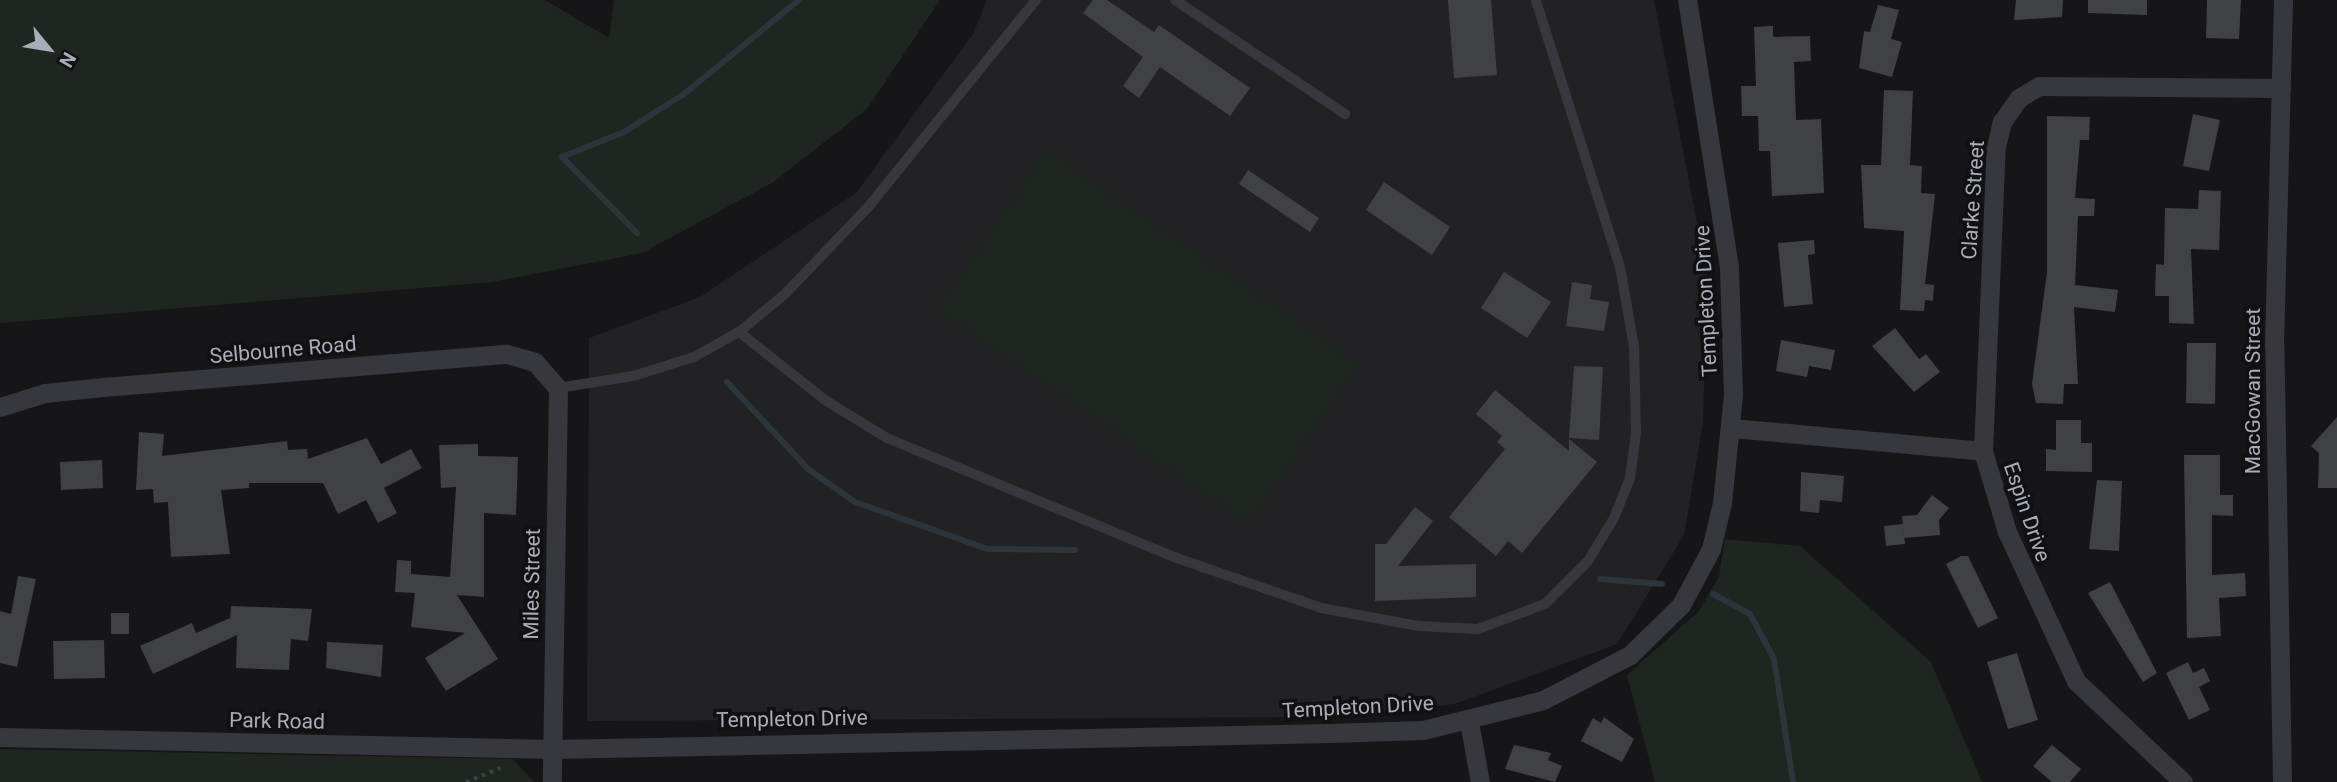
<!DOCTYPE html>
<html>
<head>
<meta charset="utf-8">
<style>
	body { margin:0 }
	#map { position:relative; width:2337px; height:782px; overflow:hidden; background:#161618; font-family:Roboto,sans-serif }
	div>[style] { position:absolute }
	.built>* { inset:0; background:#222225 }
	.green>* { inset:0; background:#1e261f }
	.stream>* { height:6px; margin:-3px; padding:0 3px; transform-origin:3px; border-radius:3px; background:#2c353c }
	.building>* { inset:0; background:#404145 }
	.path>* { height:3.5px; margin-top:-1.75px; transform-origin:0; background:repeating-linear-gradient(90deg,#3d3f44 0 3.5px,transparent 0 8.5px) }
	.service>* { height:10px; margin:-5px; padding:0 5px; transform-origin:5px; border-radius:5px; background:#37383d }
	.minor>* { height:19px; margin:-9.5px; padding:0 9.5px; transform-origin:9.5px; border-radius:9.5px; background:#37383d }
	span { translate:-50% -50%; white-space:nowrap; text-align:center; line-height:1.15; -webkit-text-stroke:7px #111113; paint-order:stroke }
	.street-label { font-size:21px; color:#a8adb8 }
	.north { position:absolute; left:14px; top:14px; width:70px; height:70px; -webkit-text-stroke:5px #111113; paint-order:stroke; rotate:120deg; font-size:19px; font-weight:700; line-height:28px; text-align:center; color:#a8adb8 }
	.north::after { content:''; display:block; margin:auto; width:24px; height:32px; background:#a8adb8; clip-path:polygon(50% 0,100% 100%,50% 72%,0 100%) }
</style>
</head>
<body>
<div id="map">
	<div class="built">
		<div style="clip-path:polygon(987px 0,1654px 0,1707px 275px,1703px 422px,1684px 535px,1617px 644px,1455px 704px,1335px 717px,587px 721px,589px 338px,700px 297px,856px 193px,973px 34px)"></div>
	</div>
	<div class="green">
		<div style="clip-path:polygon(0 0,545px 0,609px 38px,614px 0,940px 0,867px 109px,772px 183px,642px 253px,492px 282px,0 323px)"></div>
		<div style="clip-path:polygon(1047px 149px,1360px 364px,1249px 525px,935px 310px)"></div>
		<div style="clip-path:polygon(1725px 539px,1800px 546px,1931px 662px,1982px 782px,1655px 782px,1627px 675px,1699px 611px,1719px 576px)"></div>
		<div style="clip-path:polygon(0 749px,513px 759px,534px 782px,0 782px)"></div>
	</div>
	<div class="stream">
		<div style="left:637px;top:233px;width:107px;rotate:-134.6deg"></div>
		<div style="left:562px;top:157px;width:67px;rotate:-22deg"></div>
		<div style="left:624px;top:132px;width:71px;rotate:-32.3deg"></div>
		<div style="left:684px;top:94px;width:149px;rotate:-39.3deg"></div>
		<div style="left:727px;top:382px;width:119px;rotate:47deg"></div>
		<div style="left:808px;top:469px;width:57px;rotate:35.1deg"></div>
		<div style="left:855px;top:502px;width:141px;rotate:19.5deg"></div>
		<div style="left:988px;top:549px;width:87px;rotate:0.7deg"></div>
		<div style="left:1600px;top:579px;width:62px;rotate:4.6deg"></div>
		<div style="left:1713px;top:594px;width:42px;rotate:28.4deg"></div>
		<div style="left:1750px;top:614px;width:51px;rotate:61.9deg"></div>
		<div style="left:1774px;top:659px;width:124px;rotate:81.2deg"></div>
	</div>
	<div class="building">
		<div style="clip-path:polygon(1093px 0,1107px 0,1154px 32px,1159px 25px,1250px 88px,1230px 116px,1160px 67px,1139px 98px,1123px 86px,1143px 57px,1083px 13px)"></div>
		<div style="clip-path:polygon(1448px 0,1491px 0,1497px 75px,1454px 78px)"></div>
		<div style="clip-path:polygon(2016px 0,2063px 0,2062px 17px,2014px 20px)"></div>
		<div style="clip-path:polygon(2088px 0,2147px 0,2147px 15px,2088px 13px)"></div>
		<div style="clip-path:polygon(2207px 0,2241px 0,2239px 39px,2206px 38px)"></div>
		<div style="clip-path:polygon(1878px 5px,1899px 10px,1891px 39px,1902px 42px,1892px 77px,1859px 68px,1864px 31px,1870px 32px)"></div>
		<div style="clip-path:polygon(1773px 26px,1773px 37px,1810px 36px,1811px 61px,1794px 62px,1796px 120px,1821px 119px,1824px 193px,1772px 196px,1770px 151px,1759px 151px,1758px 116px,1742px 116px,1741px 86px,1756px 86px,1754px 27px)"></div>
		<div style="clip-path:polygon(1884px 90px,1913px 91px,1910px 165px,1922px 166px,1921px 193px,1935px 194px,1925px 284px,1934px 285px,1933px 301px,1925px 300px,1924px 311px,1900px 310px,1904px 231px,1864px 228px,1861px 165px,1881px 165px)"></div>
		<div style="clip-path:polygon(2193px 114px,2220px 120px,2209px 171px,2183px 166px)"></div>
		<div style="clip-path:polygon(2047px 116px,2090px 117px,2089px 140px,2080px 140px,2075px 198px,2095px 199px,2094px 216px,2078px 216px,2075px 285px,2118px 290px,2115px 312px,2074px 307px,2078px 384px,2064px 384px,2063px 404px,2036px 403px,2032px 384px,2047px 272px)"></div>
		<div style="clip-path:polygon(1248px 170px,1319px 218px,1310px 232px,1239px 184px)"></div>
		<div style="clip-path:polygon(1384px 182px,1450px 227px,1432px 255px,1366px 210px)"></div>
		<div style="clip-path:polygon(2199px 190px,2221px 191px,2219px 250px,2191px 249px,2194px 324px,2169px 323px,2169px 296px,2155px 296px,2156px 264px,2164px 265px,2165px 208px,2198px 209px)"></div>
		<div style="clip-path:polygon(1814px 240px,1815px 254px,1808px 255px,1813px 304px,1784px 307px,1778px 243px)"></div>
		<div style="clip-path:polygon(1504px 272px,1551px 302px,1527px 338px,1481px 308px)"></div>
		<div style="clip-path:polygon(1572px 282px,1592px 285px,1590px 299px,1609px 302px,1604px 331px,1566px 326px)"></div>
		<div style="clip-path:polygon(1895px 328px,1919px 359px,1926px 354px,1940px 372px,1914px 392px,1872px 346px)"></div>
		<div style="clip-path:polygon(1781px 340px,1835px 350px,1831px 370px,1809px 366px,1807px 377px,1776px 371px)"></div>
		<div style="clip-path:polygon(2187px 343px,2216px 343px,2215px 404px,2186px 403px)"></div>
		<div style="clip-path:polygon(1574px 366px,1603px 367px,1599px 440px,1569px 438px)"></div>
		<div style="clip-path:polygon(1495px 390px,1569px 451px,1569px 439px,1597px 462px,1522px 553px,1508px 541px,1496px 556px,1449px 517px,1505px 449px,1497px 442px,1502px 436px,1476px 414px)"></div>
		<div style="clip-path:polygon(2337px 417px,2337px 488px,2318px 488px,2319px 453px,2311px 446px)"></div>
		<div style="clip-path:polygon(2056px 420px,2081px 420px,2081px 443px,2092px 443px,2092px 472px,2046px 471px,2046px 449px,2056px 450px)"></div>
		<div style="clip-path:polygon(139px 432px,164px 434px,162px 456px,287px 441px,288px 450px,307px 449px,308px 459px,367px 438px,381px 464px,411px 449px,422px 468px,384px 488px,397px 513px,378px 523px,366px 500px,338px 514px,323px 483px,249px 483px,249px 488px,221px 490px,230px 554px,171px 557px,168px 502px,154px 503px,153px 489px,136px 490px)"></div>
		<div style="clip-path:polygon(478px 444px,478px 456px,518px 457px,516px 515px,484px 513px,484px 597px,457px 595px,498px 659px,446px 691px,425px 658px,465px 633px,411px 627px,415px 593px,395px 592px,397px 560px,411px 561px,411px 574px,450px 577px,456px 487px,441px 488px,439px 445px)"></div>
		<div style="clip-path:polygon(2184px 455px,2220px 455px,2220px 495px,2233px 495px,2233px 516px,2212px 515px,2212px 575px,2245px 573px,2246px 596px,2219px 598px,2221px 636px,2187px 638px)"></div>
		<div style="clip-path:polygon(102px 460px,103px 488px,61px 490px,60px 462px)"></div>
		<div style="clip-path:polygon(1801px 472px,1844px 476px,1842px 502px,1820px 500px,1819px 513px,1800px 511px)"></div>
		<div style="clip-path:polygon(2097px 480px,2122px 481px,2119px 551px,2089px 549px)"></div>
		<div style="clip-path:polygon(1932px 495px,1949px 508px,1939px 520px,1940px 535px,1904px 538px,1902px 516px,1917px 515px)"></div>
		<div style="clip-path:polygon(1415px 507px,1433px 521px,1398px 566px,1476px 564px,1476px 597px,1375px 601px,1375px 544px,1386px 544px)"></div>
		<div style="clip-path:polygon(1903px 524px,1905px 544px,1886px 546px,1884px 526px)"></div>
		<div style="clip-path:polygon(1961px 556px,1968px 556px,1998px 618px,1978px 628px,1946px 564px)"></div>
		<div style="clip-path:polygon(18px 576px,36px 579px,17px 667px,0 663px,0 611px,11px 614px)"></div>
		<div style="clip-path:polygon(2110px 582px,2157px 673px,2143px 682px,2088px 593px)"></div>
		<div style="clip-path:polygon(231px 606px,312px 609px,308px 641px,291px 639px,289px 670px,236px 668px,237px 635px,153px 674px,140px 646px,192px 623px,196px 633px,230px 618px)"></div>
		<div style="clip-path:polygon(111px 613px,129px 613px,129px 634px,111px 634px)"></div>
		<div style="clip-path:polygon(104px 640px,105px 678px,54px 679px,53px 641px)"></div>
		<div style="clip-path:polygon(327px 642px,383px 645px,381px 677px,326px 668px)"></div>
		<div style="clip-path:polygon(2017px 653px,2038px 720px,2008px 729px,1987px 662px)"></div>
		<div style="clip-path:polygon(2188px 662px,2193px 673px,2204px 668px,2210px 681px,2199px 687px,2210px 710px,2189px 720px,2166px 673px)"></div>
		<div style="clip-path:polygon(1604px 717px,1634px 739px,1622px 762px,1581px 741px,1593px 718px,1601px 723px)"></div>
		<div style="clip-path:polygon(1514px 745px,1551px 753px,1548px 760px,1562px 766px,1555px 782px,1505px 769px)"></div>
		<div style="clip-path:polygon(2052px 745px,2081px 769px,2070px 782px,2052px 782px,2033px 766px)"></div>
	</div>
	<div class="path">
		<div style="left:466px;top:782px;width:37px;rotate:-22deg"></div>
	</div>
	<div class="service">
		<div style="left:1175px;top:0;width:205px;rotate:33.8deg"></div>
		<div style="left:739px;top:332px;width:110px;rotate:38.3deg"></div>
		<div style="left:825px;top:400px;width:73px;rotate:31.5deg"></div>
		<div style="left:887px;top:438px;width:311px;rotate:22.5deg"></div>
		<div style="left:1174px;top:557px;width:156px;rotate:19.1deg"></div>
		<div style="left:1321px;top:608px;width:100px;rotate:10.4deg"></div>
		<div style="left:1419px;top:626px;width:59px;rotate:2.9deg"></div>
		<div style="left:1478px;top:629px;width:72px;rotate:-20.5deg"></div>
		<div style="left:1545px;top:604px;width:61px;rotate:-45deg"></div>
		<div style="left:1588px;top:561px;width:50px;rotate:-58.8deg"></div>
		<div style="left:1614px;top:518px;width:43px;rotate:-68.2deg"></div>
		<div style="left:1630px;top:478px;width:45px;rotate:-82.4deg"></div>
		<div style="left:1636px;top:433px;width:86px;rotate:-91.3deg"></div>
		<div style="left:1634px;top:347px;width:81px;rotate:-99.9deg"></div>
		<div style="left:1620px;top:267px;width:280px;rotate:-107.5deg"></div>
		<div style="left:558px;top:388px;width:76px;rotate:-9.1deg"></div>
		<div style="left:633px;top:376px;width:64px;rotate:-17.3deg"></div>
		<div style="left:694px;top:357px;width:51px;rotate:-29.1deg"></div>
		<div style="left:739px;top:332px;width:61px;rotate:-39.7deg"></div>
		<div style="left:786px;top:293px;width:120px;rotate:-46.3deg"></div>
		<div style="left:869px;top:206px;width:265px;rotate:-51deg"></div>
	</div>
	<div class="minor">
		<div style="left:0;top:407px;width:47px;rotate:-17.3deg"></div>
		<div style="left:45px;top:393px;width:58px;rotate:-5.9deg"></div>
		<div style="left:103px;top:387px;width:405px;rotate:-4.7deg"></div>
		<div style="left:507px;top:354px;width:29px;rotate:16deg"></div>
		<div style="left:535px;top:362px;width:35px;rotate:49deg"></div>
		<div style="left:558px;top:388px;width:394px;rotate:90.9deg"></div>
		<div style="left:1732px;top:428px;width:252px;rotate:5.2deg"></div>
		<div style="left:1469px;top:722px;width:61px;rotate:79.6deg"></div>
		<div style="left:0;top:737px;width:552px;rotate:1.25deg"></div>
		<div style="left:552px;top:749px;width:778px;rotate:-1.18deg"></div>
		<div style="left:1330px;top:733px;width:93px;rotate:-1.8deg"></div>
		<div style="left:1423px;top:730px;width:124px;rotate:-14deg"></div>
		<div style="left:1543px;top:700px;width:98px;rotate:-27.3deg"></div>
		<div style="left:1630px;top:655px;width:71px;rotate:-44.4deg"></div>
		<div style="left:1681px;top:605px;width:64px;rotate:-61.8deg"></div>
		<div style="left:1711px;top:549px;width:47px;rotate:-76.6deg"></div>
		<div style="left:1722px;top:503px;width:109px;rotate:-84.2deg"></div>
		<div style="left:1733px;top:395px;width:128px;rotate:-91.8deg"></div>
		<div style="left:1729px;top:267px;width:270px;rotate:-98.9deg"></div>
		<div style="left:2183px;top:782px;width:147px;rotate:-136.7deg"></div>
		<div style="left:2076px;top:681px;width:164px;rotate:-114.8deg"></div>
		<div style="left:2007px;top:532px;width:84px;rotate:-106.5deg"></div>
		<div style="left:1983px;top:451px;width:304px;rotate:-87.6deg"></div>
		<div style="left:1996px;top:147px;width:26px;rotate:-77deg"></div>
		<div style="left:2002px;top:122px;width:29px;rotate:-55deg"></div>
		<div style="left:2019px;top:98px;width:23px;rotate:-31deg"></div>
		<div style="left:2039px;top:86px;width:242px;rotate:0.5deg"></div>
		<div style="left:2282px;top:782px;width:437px;rotate:-91deg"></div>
		<div style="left:2274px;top:345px;width:345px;rotate:-88.5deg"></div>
	</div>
	<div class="street-label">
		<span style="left:1973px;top:200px;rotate:-86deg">Clarke Street</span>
		<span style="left:1706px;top:301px;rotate:-93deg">Templeton Drive</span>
		<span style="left:283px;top:350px;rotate:-5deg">Selbourne Road</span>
		<span style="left:2253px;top:391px;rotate:-90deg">MacGowan Street</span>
		<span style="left:2027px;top:512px;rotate:71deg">Espin Drive</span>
		<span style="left:532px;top:584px;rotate:-89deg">Miles Street</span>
		<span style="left:1358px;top:707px;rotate:-3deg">Templeton Drive</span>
		<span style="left:792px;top:719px;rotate:-1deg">Templeton Drive</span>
		<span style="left:277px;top:721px;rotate:1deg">Park Road</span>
	</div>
	<div class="north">N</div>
</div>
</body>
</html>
